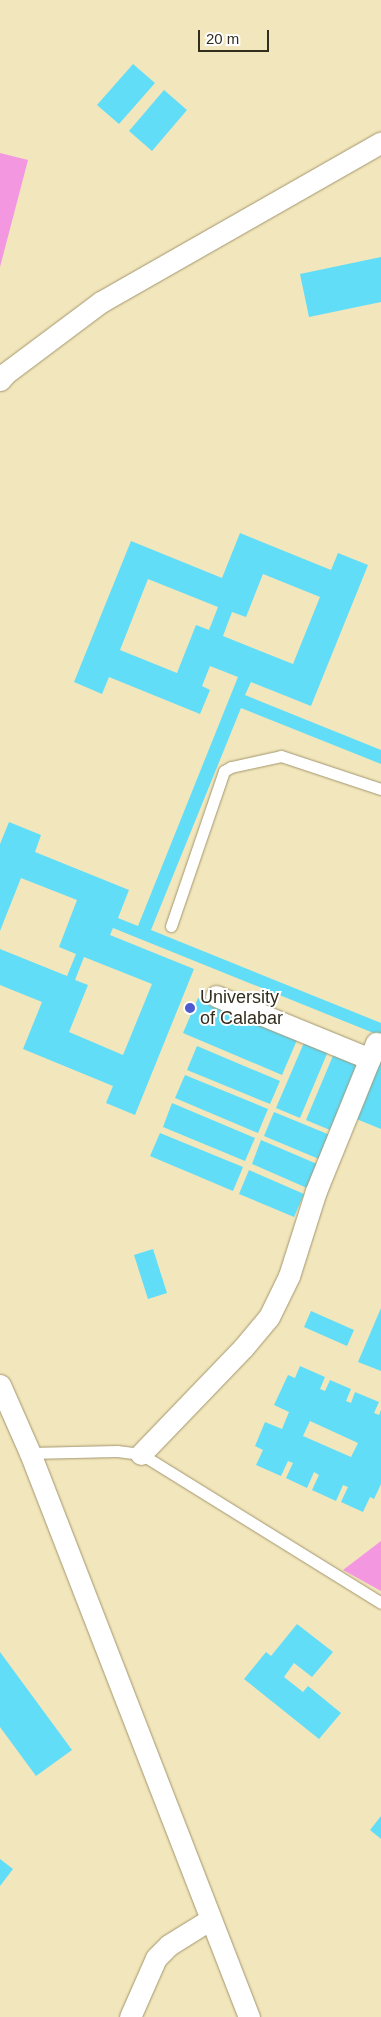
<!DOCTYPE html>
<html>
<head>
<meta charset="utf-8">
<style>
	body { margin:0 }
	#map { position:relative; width:381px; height:2017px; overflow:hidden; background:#f2e6bc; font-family:Helvetica,sans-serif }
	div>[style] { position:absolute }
	.green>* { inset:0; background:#f497e1 }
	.building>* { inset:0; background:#61ddf8 }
	.roads { filter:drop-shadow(0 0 1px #a2966e) drop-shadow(0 0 1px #a2966e) }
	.lane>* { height:11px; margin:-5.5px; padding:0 5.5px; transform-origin:5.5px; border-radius:5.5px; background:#fff }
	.street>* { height:21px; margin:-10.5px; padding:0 10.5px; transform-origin:10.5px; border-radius:10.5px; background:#fff }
	.dots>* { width:14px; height:14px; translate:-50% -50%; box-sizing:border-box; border:2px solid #fff; border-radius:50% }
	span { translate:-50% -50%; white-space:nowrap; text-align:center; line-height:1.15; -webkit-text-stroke:4px #fff; paint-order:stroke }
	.poi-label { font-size:18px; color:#322d1d }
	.left { translate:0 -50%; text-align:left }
	.scale { position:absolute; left:198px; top:30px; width:71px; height:22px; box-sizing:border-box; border:2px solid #322d1d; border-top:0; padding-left:6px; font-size:15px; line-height:18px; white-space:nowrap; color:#322d1d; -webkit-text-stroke:4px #fff; paint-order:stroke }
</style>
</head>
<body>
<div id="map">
	<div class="green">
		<div style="clip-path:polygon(0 153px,28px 160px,0 267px)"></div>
		<div style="clip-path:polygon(381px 1541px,381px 1591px,343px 1570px)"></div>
	</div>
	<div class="building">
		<div style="clip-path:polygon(133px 64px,155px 83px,119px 124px,97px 105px)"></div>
		<div style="clip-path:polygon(164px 90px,187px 110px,152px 151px,129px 131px)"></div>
		<div style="clip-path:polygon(381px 257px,381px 302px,309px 317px,300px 274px)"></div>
		<div style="clip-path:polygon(evenodd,240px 533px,331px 570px,338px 553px,368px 565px,311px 706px,251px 682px,245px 695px,381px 750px,381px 764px,241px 708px,151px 930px,381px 1023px,381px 1036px,113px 928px,110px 935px,194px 969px,135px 1115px,106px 1103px,113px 1086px,23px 1049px,42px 1002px,0 985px,0 949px,67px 976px,76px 954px,59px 947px,77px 900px,21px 878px,0 931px,0 844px,9px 822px,41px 835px,35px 852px,129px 890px,118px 918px,138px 926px,238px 677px,210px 666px,202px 686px,210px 690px,200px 714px,109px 677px,102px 694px,74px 682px,131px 541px,222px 578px,240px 533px,263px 574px,320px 597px,293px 664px,223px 636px,232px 612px,246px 617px,263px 574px,240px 533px,148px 579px,218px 607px,209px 630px,196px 625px,177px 673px,120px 650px,148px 579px,240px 533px,84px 957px,152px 984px,123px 1055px,69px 1032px,88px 985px,75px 980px,84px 957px)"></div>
		<div style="clip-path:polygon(198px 998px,297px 1040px,282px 1075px,183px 1033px)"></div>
		<div style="clip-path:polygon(306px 1038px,329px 1049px,300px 1118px,276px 1108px)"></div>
		<div style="clip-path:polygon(197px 1046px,280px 1081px,270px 1104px,187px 1070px)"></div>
		<div style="clip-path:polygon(335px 1051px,359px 1061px,330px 1130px,306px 1120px)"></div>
		<div style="clip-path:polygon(381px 1054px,381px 1129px,354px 1118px)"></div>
		<div style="clip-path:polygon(185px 1075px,268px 1109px,258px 1133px,175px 1098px)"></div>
		<div style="clip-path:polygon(172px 1103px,255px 1138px,245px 1161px,163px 1127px)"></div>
		<div style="clip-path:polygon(274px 1112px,330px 1135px,319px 1159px,264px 1136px)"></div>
		<div style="clip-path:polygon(160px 1133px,243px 1167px,233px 1191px,150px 1156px)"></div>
		<div style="clip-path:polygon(261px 1140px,317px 1164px,307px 1188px,252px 1164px)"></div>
		<div style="clip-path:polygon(249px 1170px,304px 1194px,294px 1217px,239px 1194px)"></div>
		<div style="clip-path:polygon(153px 1249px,167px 1293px,148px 1299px,134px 1255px)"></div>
		<div style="clip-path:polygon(381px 1308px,381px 1371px,358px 1362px)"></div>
		<div style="clip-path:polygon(311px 1311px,354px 1330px,347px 1346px,304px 1327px)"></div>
		<div style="clip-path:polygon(evenodd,300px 1366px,325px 1377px,320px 1389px,325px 1391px,330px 1380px,351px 1389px,346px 1401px,351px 1403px,355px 1392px,379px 1402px,374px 1413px,379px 1415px,381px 1410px,381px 1484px,374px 1499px,370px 1497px,363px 1512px,341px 1502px,348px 1487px,343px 1485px,336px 1501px,312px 1490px,319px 1475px,314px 1472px,307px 1488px,286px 1478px,293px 1463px,288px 1461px,281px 1476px,256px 1465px,263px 1450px,255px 1446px,265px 1422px,282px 1429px,289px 1412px,274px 1405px,288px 1375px,295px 1378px,300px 1366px,310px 1421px,358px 1443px,351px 1457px,303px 1436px,310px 1421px)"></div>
		<div style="clip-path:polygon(297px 1624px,333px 1652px,312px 1677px,294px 1663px,284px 1677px,303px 1692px,308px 1686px,341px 1713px,319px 1739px,244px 1679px,266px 1652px,271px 1656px)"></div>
		<div style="clip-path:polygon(0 1652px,72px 1750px,36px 1776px,0 1727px)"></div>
		<div style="clip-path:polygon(381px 1816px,381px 1839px,370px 1830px)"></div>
		<div style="clip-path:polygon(0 1859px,13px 1869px,0 1886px)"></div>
	</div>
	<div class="roads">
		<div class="lane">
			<div style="left:171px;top:926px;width:164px;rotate:-71.1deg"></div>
			<div style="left:224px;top:771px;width:8px;rotate:-30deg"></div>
			<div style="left:231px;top:767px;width:51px;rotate:-12.4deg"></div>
			<div style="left:281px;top:756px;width:105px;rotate:18.3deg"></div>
			<div style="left:30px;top:1453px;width:87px;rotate:-1.3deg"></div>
			<div style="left:117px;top:1451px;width:24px;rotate:7deg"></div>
			<div style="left:141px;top:1454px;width:282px;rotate:31.8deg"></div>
		</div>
		<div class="street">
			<div style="left:0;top:380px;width:9px;rotate:-49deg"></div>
			<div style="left:6px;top:373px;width:119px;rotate:-36.8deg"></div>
			<div style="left:101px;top:302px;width:322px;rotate:-29.7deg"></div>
			<div style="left:216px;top:996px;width:166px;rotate:22.2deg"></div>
			<div style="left:0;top:1385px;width:74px;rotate:66.2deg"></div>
			<div style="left:30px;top:1453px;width:605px;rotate:68.78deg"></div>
			<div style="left:141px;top:1454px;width:147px;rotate:-46.1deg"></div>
			<div style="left:243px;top:1348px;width:40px;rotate:-50deg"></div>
			<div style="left:269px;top:1317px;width:46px;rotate:-64deg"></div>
			<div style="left:289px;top:1276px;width:89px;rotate:-72.4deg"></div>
			<div style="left:316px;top:1191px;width:160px;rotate:-67.9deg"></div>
			<div style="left:130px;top:2017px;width:64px;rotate:-66.2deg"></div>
			<div style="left:156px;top:1958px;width:18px;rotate:-45deg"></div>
			<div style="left:169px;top:1945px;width:49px;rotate:-31.8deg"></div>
		</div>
	</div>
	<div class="dots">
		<div style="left:190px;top:1008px;background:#4f5acf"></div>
	</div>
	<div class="poi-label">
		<span class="left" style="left:200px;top:1008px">University<br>of Calabar</span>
	</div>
	<div class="scale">20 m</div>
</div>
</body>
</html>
